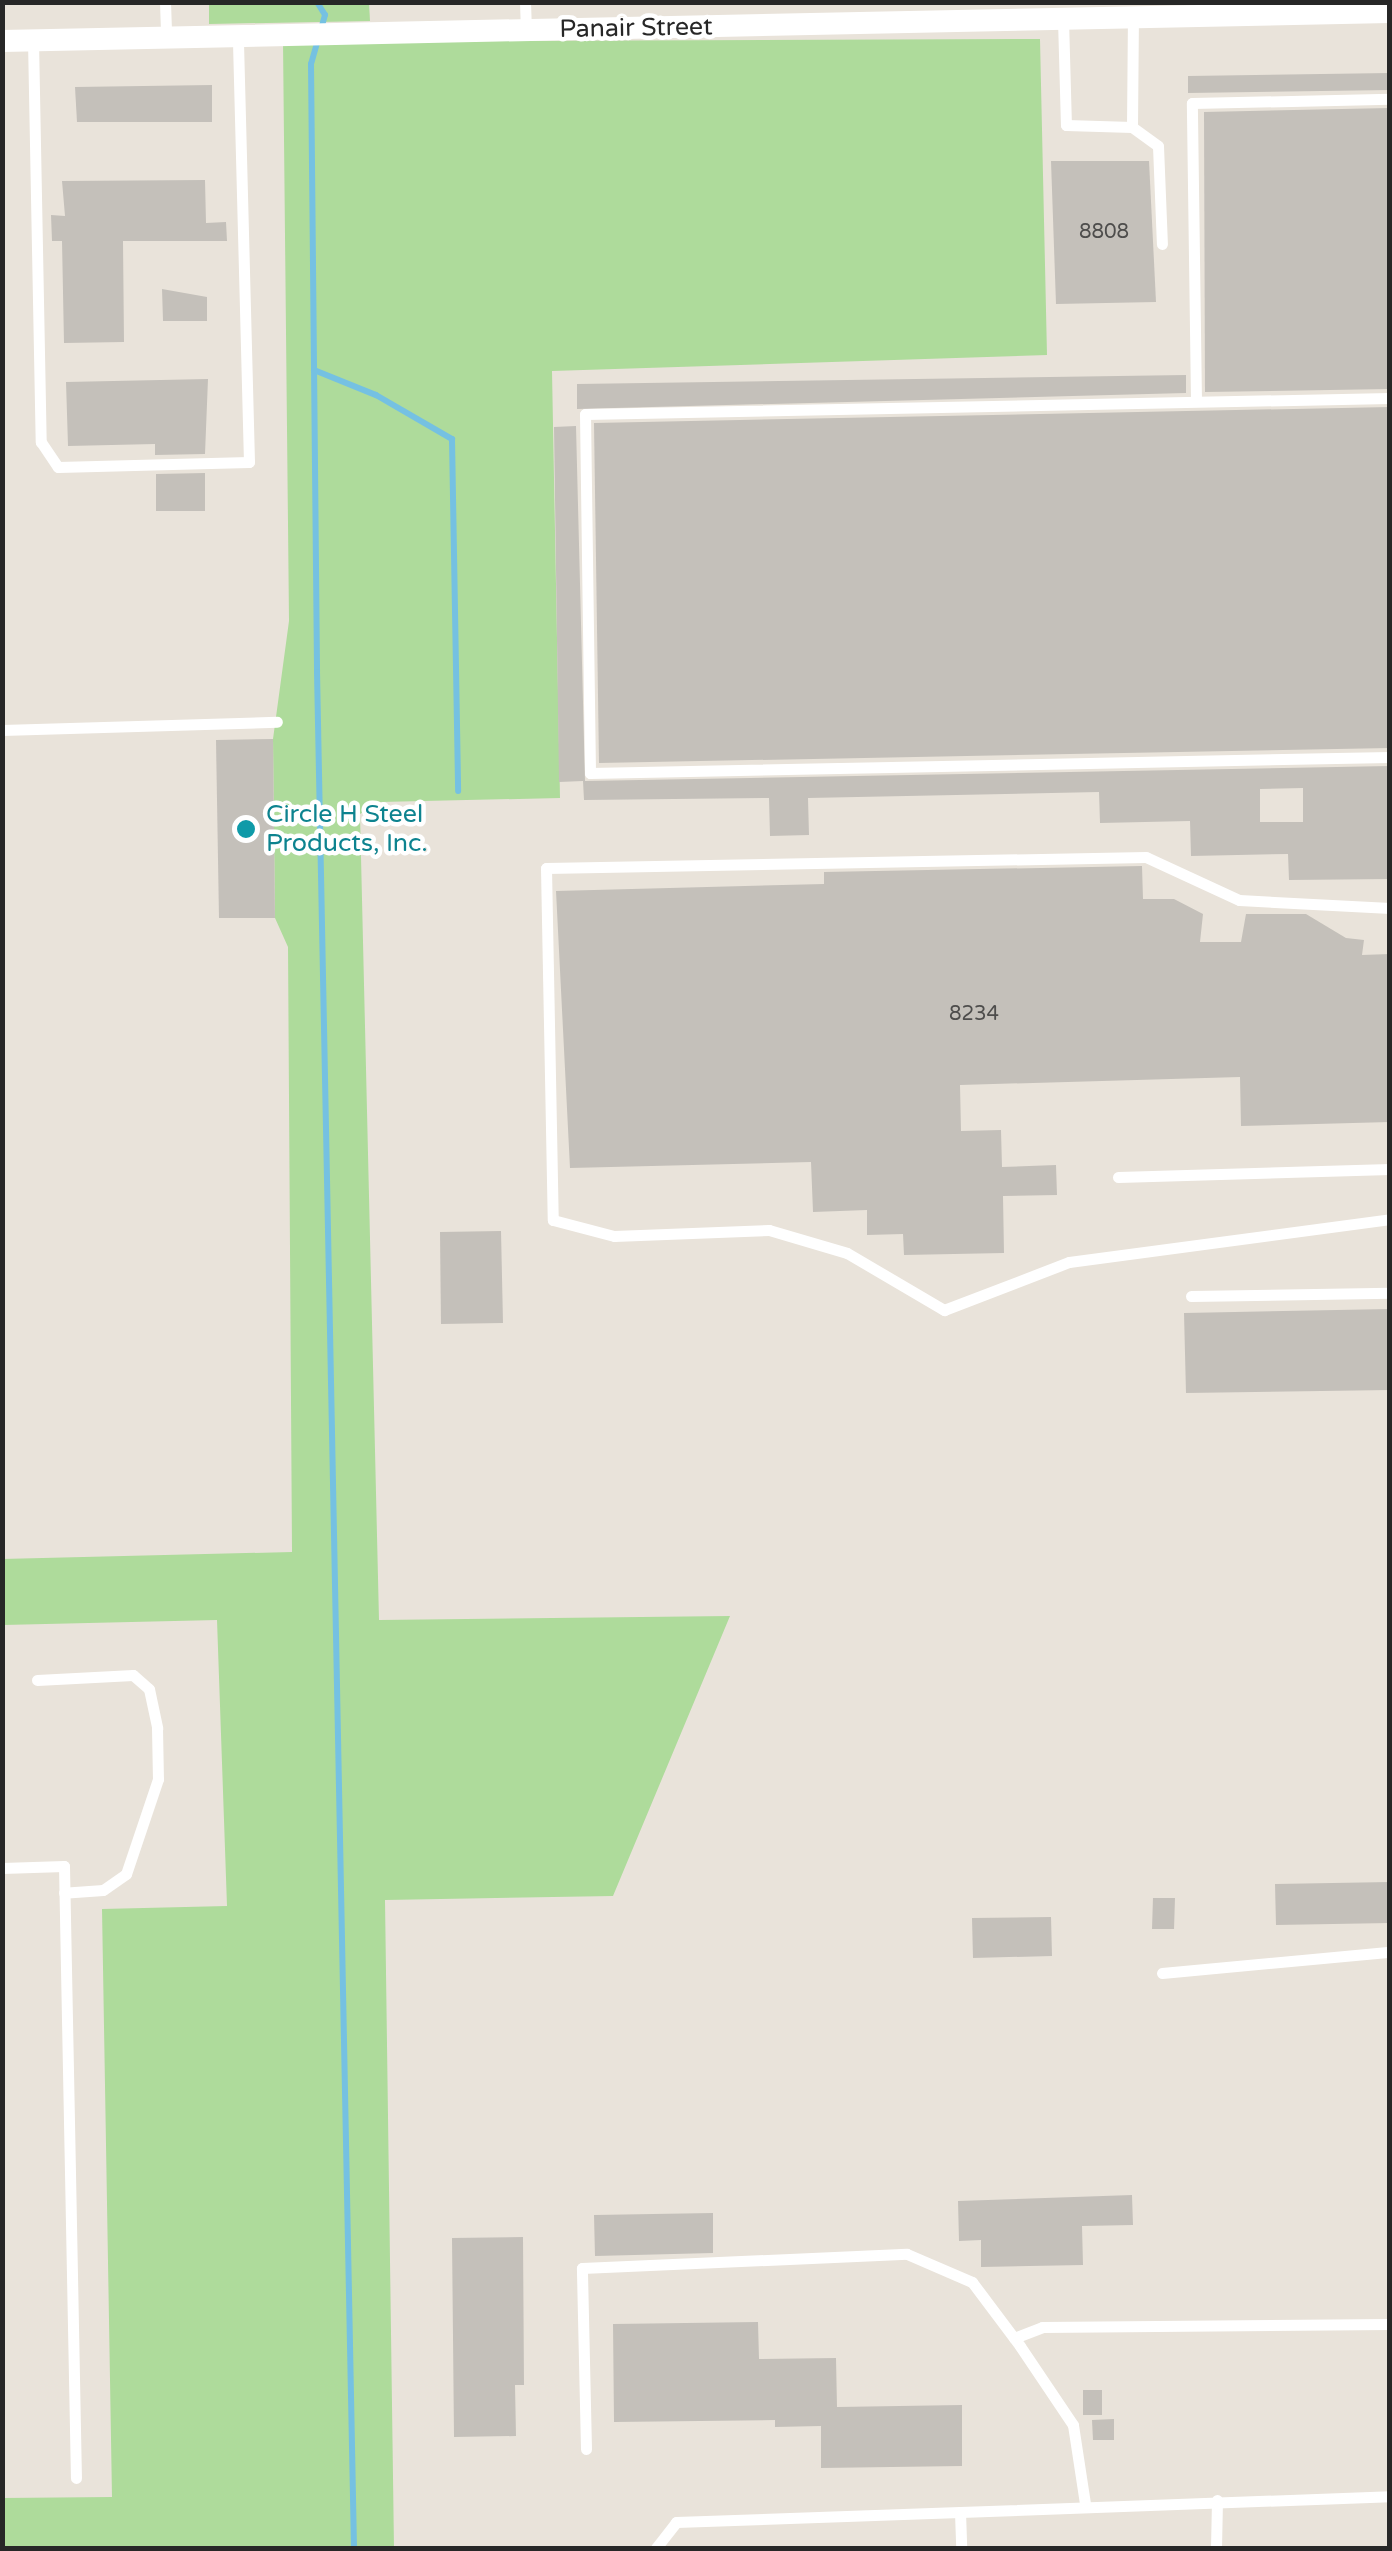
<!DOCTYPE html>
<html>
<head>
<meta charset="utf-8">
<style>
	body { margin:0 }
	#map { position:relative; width:1392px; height:2551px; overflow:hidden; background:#e9e3da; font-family:"Varela Round",sans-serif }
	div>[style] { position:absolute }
	.green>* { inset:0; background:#aedb9b }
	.stream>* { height:6px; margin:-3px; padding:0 3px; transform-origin:3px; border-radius:3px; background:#75c1e2 }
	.building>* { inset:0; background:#c4c0ba }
	.service>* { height:11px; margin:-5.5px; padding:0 5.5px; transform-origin:5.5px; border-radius:5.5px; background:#fff }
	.minor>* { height:22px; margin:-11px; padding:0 11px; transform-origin:11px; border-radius:11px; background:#fff }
	.dots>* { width:28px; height:28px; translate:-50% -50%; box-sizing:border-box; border:5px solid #fff; border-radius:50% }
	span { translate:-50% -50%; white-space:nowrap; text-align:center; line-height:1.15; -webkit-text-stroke:9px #fff; paint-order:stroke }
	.number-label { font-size:20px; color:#4e4d4c }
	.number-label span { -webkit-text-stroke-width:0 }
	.street-label { font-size:25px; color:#272727 }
	.culture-label { font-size:25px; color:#0d838f }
	.left { translate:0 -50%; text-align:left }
	.frame { position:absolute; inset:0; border:5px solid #272727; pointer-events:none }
</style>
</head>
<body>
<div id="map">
	<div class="green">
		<div style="clip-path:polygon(209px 3px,369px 3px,370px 21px,209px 24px)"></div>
		<div style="clip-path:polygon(1040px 39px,1047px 355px,552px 371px,560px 798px,380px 802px,360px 814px,379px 1620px,730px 1616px,613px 1896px,385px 1900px,394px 2548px,3px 2548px,3px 2498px,112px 2497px,102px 1909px,227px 1906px,217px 1620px,3px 1625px,2px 1559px,292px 1552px,288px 947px,275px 918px,273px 739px,289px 621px,283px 42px)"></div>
	</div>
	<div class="stream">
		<div style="left:317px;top:2px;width:15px;rotate:58deg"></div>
		<div style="left:325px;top:15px;width:51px;rotate:105.9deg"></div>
		<div style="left:311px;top:64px;width:608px;rotate:89.43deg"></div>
		<div style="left:317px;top:672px;width:1876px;rotate:88.87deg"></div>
		<div style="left:314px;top:370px;width:67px;rotate:22deg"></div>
		<div style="left:376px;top:395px;width:88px;rotate:30.1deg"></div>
		<div style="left:452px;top:439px;width:352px;rotate:89deg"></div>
	</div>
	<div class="building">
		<div style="clip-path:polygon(1390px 73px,1390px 90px,1188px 93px,1188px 76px)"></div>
		<div style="clip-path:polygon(212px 85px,212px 122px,77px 122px,75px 87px)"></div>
		<div style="clip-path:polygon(1390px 108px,1390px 389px,1205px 392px,1204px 112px)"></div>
		<div style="clip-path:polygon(1051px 161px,1149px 161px,1156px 302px,1056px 304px)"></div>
		<div style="clip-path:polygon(205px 180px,206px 223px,226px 222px,227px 241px,123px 241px,124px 342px,64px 343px,62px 241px,52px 241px,51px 215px,65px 216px,62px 181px)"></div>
		<div style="clip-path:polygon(162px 289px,207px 297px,207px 321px,163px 321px)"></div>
		<div style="clip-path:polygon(1186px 375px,1186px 393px,577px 409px,577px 384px)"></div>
		<div style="clip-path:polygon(208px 379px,205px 454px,155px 455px,155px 444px,68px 446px,66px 382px)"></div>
		<div style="clip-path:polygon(1390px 407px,1390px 748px,599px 763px,594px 423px)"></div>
		<div style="clip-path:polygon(evenodd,576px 426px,585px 781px,1390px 766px,1390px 879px,1289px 880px,1288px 854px,1191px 856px,1190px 821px,1100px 823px,1099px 792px,808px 798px,809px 835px,770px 836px,769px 798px,584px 800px,583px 781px,559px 782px,554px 427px,576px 426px,1303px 788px,1303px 822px,1260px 822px,1260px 789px,1303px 788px)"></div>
		<div style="clip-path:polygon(205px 473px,205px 511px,156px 511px,156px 474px)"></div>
		<div style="clip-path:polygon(273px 739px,275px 918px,219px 918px,216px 740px)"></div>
		<div style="clip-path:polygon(1142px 866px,1143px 899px,1174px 899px,1203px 914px,1200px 942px,1241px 942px,1246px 914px,1306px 914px,1346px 938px,1364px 940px,1362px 955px,1390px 954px,1390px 1122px,1241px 1126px,1240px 1077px,960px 1085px,961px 1131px,1001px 1130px,1002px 1167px,1056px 1165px,1057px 1195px,1003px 1196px,1004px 1253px,904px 1255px,903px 1234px,867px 1235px,867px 1210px,813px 1212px,811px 1162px,570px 1168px,556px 891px,824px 884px,824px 872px)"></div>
		<div style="clip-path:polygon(501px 1231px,503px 1323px,441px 1324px,440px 1232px)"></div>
		<div style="clip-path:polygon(1390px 1309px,1390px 1390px,1186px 1393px,1184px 1313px)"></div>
		<div style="clip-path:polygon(1390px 1882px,1390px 1923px,1276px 1925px,1275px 1884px)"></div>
		<div style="clip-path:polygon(1153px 1898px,1175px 1898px,1174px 1929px,1152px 1929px)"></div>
		<div style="clip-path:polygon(1051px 1917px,1052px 1956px,973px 1958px,972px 1918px)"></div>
		<div style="clip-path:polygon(1132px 2195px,1133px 2225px,1082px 2226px,1083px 2265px,981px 2267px,981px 2240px,959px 2241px,958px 2201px)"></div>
		<div style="clip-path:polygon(713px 2213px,713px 2253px,595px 2256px,594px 2215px)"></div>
		<div style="clip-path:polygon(523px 2237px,524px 2385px,515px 2385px,516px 2436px,454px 2437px,452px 2238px)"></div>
		<div style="clip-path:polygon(758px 2322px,759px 2359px,836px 2358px,837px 2407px,962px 2405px,962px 2466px,821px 2468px,821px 2426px,775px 2427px,775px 2420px,614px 2422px,613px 2324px)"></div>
		<div style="clip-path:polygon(1083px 2390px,1102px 2390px,1102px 2415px,1083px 2415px)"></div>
		<div style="clip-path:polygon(1114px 2419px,1114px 2440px,1093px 2440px,1092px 2420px)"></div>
	</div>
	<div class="service">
		<div style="left:165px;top:2px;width:36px;rotate:88deg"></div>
		<div style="left:525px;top:2px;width:28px;rotate:88deg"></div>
		<div style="left:1063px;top:19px;width:106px;rotate:88.4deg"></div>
		<div style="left:1066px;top:125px;width:66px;rotate:1.7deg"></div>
		<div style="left:1132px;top:127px;width:32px;rotate:36deg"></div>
		<div style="left:1158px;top:146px;width:98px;rotate:87.7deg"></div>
		<div style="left:33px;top:40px;width:402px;rotate:88.9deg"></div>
		<div style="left:41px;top:442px;width:30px;rotate:56deg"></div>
		<div style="left:58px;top:467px;width:191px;rotate:-1.5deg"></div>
		<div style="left:249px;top:462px;width:429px;rotate:-91.5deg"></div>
		<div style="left:1132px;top:127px;width:110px;rotate:-89.5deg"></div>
		<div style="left:1390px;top:398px;width:805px;rotate:178.86deg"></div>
		<div style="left:585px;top:414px;width:359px;rotate:89.2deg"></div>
		<div style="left:590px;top:773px;width:800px;rotate:-1.15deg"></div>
		<div style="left:1196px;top:401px;width:298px;rotate:-90.8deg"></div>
		<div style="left:1192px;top:103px;width:198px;rotate:-1.2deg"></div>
		<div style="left:2px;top:730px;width:275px;rotate:-1.7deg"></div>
		<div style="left:1390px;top:908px;width:151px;rotate:-177deg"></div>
		<div style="left:1239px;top:900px;width:102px;rotate:-155.2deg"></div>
		<div style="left:1146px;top:857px;width:600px;rotate:178.95deg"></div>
		<div style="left:546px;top:868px;width:352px;rotate:88.9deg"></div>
		<div style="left:553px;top:1220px;width:63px;rotate:14.7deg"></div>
		<div style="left:614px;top:1236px;width:155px;rotate:-2.2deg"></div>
		<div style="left:769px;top:1230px;width:81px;rotate:16.4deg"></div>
		<div style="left:847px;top:1253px;width:113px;rotate:30.4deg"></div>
		<div style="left:944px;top:1310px;width:134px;rotate:-21deg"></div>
		<div style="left:1069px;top:1262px;width:324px;rotate:-7.6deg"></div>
		<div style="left:1118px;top:1177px;width:272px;rotate:-1.7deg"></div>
		<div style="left:1191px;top:1296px;width:199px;rotate:-0.9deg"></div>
		<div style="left:37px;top:1680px;width:96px;rotate:-3deg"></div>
		<div style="left:133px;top:1675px;width:21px;rotate:41deg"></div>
		<div style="left:149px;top:1689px;width:40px;rotate:78deg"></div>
		<div style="left:157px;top:1728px;width:51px;rotate:88.9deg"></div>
		<div style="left:158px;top:1779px;width:100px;rotate:108.6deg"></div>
		<div style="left:126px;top:1874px;width:28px;rotate:145deg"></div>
		<div style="left:103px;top:1890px;width:39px;rotate:176deg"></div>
		<div style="left:2px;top:1868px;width:62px;rotate:-1.8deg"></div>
		<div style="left:64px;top:1866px;width:612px;rotate:88.88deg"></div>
		<div style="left:1162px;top:1973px;width:229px;rotate:-5.3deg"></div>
		<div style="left:1014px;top:2338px;width:30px;rotate:-21deg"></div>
		<div style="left:1042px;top:2327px;width:348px;rotate:-0.5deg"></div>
		<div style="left:586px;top:2449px;width:181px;rotate:-91.3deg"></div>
		<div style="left:582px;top:2268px;width:325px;rotate:-2.5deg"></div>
		<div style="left:907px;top:2254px;width:71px;rotate:23.3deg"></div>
		<div style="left:972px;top:2282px;width:80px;rotate:53.1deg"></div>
		<div style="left:1020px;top:2346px;width:95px;rotate:56.1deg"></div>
		<div style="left:1073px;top:2425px;width:79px;rotate:81.3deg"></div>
		<div style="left:960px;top:2512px;width:430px;rotate:-2.1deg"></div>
		<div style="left:656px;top:2548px;width:33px;rotate:-52deg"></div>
		<div style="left:676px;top:2522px;width:284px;rotate:-2deg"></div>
		<div style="left:960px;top:2512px;width:36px;rotate:88deg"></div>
		<div style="left:1216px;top:2548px;width:48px;rotate:-88.8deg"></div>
	</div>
	<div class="minor">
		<div style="left:2px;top:41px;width:1388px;rotate:-1.2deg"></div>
	</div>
	<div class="dots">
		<div style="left:246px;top:829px;background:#0f9aa8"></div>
	</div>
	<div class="number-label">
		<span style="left:1104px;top:232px">8808</span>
		<span style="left:974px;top:1014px">8234</span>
	</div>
	<div class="street-label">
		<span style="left:636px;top:28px;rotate:-1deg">Panair Street</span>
	</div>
	<div class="culture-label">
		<span class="left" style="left:266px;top:829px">Circle H Steel<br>Products, Inc.</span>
	</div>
	<div class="frame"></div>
</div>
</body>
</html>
